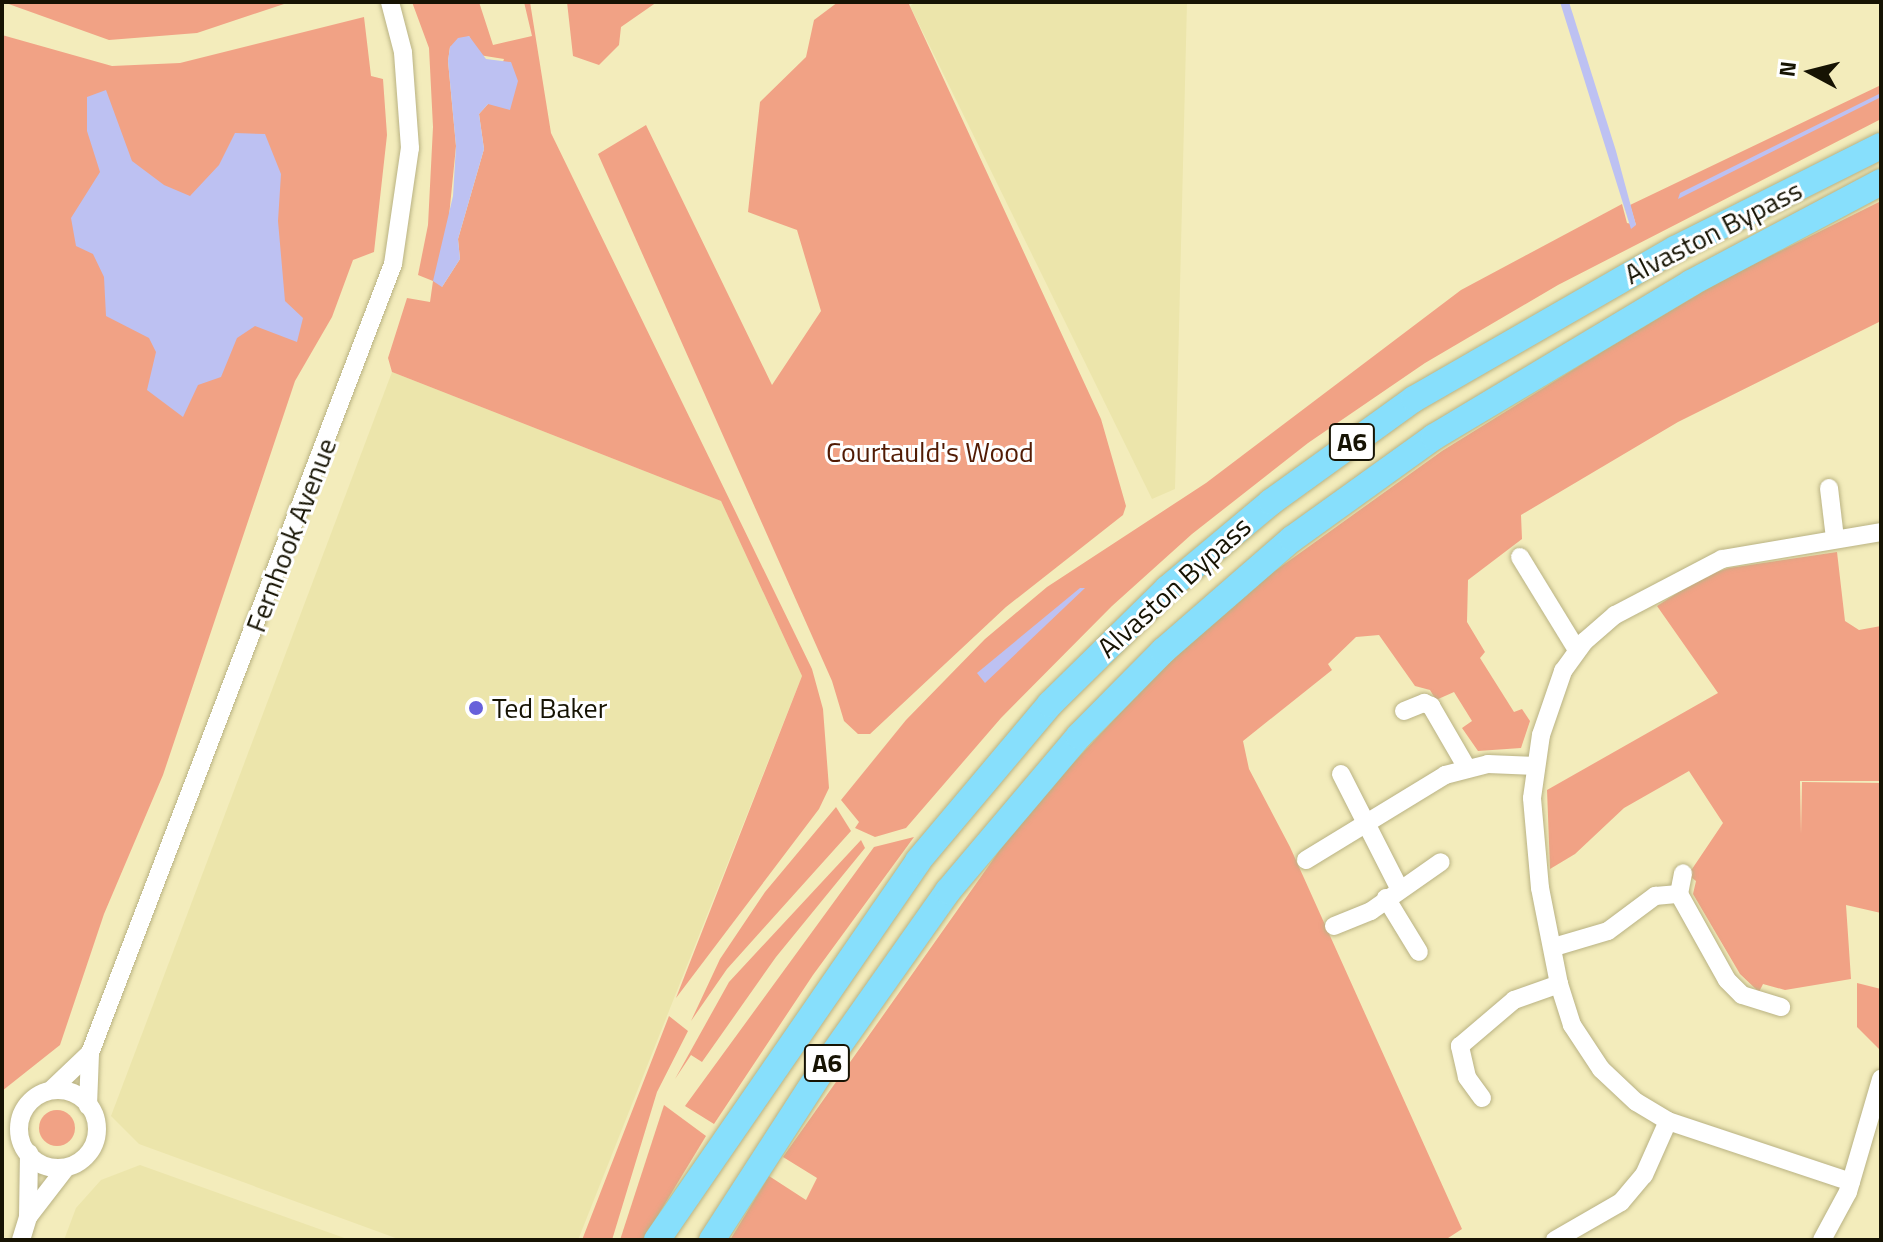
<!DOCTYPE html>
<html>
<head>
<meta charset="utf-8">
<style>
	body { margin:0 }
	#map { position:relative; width:1883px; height:1242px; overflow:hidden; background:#f3ecbb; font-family:"Titillium Web",sans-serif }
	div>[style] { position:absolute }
	.built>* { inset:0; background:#ece5ab }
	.green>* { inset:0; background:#f1a285 }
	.round { border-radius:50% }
	.water>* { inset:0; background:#bdc1f2 }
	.roads { filter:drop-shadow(0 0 2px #b9b283) drop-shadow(0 0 2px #b9b283) }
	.minor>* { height:18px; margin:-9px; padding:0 9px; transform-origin:9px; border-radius:9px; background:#fff }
	.minor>.ring { margin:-9px; padding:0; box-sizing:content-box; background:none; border:18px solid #fff; border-radius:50% }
	.highway>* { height:26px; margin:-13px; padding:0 13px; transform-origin:13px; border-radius:13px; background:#87dffc }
	.dots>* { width:22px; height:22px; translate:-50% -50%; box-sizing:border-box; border:4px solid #fff; border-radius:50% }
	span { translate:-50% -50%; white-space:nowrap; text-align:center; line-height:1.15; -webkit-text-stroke:6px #fff; paint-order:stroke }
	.shield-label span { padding:2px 6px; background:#fff; border:2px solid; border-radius:6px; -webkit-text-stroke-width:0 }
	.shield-label { font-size:26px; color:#161303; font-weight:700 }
	.street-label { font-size:28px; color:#161303 }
	.park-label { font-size:28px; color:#511b04 }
	.poi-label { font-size:28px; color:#161303 }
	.left { translate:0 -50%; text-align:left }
	.frame { position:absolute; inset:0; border:4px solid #161303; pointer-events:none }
	.north { position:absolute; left:1771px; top:32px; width:80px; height:80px; -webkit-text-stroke:6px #fff; paint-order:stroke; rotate:277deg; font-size:22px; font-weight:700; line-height:32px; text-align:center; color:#161303 }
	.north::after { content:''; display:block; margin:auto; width:28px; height:36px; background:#161303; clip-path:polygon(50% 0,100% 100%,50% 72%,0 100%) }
</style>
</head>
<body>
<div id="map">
	<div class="built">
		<div style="clip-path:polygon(916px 2px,1187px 2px,1175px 489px,1152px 499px,910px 6px)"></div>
		<div style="clip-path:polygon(392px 372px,721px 501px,802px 676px,578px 1240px,401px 1240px,139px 1144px,111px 1116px)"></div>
		<div style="clip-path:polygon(140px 1165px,350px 1240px,64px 1240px,76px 1208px,101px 1180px)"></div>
	</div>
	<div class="green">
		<div style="clip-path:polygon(3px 2px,290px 2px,197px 33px,109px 40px)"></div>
		<div style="clip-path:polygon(evenodd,412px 2px,479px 2px,493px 45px,532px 36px,524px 2px,530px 2px,551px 133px,812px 669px,823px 709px,829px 788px,819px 809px,676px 998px,802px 676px,721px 501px,392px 372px,388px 358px,407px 298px,430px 302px,433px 281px,418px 275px,428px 225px,433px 127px,429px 48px,412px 2px,469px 36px,479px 55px,504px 59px,488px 104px,479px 114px,484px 149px,458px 239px,460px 259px,442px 287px,456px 146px,448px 61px,450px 47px,469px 36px)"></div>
		<div style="clip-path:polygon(567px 2px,657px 2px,621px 27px,619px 45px,599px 65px,573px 56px)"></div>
		<div style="clip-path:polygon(838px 2px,908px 2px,1101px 419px,1126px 506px,1123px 515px,1006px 607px,870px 734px,858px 734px,844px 721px,832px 681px,598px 154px,646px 125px,772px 385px,821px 311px,797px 230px,748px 212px,760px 102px,806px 57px,814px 20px)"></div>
		<div style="clip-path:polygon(364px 17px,371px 76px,383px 79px,387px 135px,374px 252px,353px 260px,332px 317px,295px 381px,163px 775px,104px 914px,60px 1045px,2px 1091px,2px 35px,112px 66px,180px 63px)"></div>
		<div style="clip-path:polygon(1881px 85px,1881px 119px,1558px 285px,1425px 363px,1308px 443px,1192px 534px,1112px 606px,1001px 718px,906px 828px,875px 837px,855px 828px,859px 822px,841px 800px,906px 720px,985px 639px,1047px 587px,1206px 483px,1461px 290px,1622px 204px,1627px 223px,1636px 225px,1630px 205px)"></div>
		<div style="clip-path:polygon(1881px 201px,1881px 321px,1678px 422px,1521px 515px,1522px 539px,1468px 580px,1467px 622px,1485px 652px,1480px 658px,1514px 712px,1522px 709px,1530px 721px,1521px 748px,1478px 751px,1462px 728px,1472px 721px,1454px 692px,1436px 700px,1430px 690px,1415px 686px,1379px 635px,1356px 637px,1328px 664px,1332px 670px,1243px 741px,1249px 769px,1290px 847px,1462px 1229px,1445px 1240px,730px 1240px,769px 1176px,806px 1200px,817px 1178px,783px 1157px,1026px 813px,1159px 672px,1258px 583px,1442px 451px,1605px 350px,1724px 279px)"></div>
		<div style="clip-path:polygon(1837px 552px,1845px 621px,1859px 630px,1881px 626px,1881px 781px,1800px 781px,1801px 834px,1802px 782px,1881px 783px,1881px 913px,1846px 905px,1851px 979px,1785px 990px,1763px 984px,1759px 992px,1740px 974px,1693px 894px,1696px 881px,1688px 875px,1723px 823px,1689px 771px,1624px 808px,1575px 854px,1550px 869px,1547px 790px,1718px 693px,1657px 606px,1704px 576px,1729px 568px)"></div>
		<div style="clip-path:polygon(836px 807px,851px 831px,727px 969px,691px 1021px,720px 959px,765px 892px)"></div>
		<div style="clip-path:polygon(914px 837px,813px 975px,714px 1124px,685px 1106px,874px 847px)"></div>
		<div style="clip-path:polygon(861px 840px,865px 848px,776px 957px,702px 1062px,691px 1055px,675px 1079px,729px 982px)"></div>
		<div style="clip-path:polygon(1857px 983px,1881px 989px,1881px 1051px,1857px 1027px)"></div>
		<div style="clip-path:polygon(669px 1016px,688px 1031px,657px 1092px,612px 1240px,582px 1240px)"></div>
		<div style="clip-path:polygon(664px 1105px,706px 1136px,643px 1240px,620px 1240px)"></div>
		<div class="round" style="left:39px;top:1110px;width:36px;height:36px"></div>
	</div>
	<div class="water">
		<div style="clip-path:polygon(1560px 2px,1569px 2px,1616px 151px,1636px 225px,1631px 229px)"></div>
		<div style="clip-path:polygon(469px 36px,486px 59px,511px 62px,518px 81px,510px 110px,488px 104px,479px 114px,484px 149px,458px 239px,460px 259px,442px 287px,433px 281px,453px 196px,456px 146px,448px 61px,450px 47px,458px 38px)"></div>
		<div style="clip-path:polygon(106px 90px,132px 161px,164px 185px,190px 196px,219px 165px,235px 133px,265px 134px,281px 174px,278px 221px,285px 301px,303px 318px,297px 342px,255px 326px,237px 338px,221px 377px,198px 385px,183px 417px,147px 390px,156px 352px,149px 338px,106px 316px,104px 277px,93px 254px,76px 246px,71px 218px,100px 172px,87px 131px,87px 97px)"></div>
		<div style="clip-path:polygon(1881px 93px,1881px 97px,1678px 199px,1680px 193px)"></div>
		<div style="clip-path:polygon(1080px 588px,1085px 588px,985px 683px,977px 673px)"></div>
	</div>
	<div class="roads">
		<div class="minor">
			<div style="left:1829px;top:488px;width:50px;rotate:83.2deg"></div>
			<div style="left:1520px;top:557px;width:109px;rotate:58.5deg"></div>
			<div style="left:1404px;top:711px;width:22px;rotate:-22deg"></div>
			<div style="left:1424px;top:703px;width:8px;rotate:23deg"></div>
			<div style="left:1431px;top:706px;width:72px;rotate:59.9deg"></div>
			<div style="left:1341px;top:774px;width:128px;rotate:63deg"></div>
			<div style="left:1306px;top:860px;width:163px;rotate:-31.4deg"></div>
			<div style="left:1445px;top:775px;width:44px;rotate:-14.3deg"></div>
			<div style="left:1488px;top:764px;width:48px;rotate:2.4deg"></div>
			<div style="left:1679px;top:894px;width:21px;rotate:-79deg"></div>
			<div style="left:1386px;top:898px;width:63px;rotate:58.6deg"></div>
			<div style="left:1334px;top:926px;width:40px;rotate:-22deg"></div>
			<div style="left:1371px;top:911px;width:85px;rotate:-35deg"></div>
			<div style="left:1554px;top:947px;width:56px;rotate:-16.5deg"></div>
			<div style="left:1608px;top:931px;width:59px;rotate:-36.7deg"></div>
			<div style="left:1655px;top:896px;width:24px;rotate:-5deg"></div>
			<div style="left:1679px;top:894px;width:98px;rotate:60.8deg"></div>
			<div style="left:1727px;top:980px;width:21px;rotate:45deg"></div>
			<div style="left:1742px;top:995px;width:41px;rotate:17.1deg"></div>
			<div style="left:51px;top:1090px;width:54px;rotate:-43.5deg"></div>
			<div class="ring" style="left:19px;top:1090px;width:60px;height:60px"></div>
			<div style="left:1482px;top:1098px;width:26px;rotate:-126deg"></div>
			<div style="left:1467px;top:1077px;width:32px;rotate:-103deg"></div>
			<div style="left:1460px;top:1046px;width:71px;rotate:-40.4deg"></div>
			<div style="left:1514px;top:1000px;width:48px;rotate:-19.6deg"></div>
			<div style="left:88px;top:1106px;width:53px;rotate:-87.8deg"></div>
			<div style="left:90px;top:1053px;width:845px;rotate:-68.99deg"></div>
			<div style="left:393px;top:264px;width:117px;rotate:-81.7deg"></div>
			<div style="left:410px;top:148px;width:96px;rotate:-94.2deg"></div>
			<div style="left:403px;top:52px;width:52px;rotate:-104.6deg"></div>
			<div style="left:1851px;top:1182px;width:193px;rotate:-161.6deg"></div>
			<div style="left:1668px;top:1121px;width:37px;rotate:-149deg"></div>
			<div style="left:1636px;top:1102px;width:48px;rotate:-136.7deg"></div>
			<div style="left:1601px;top:1069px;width:53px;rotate:-123.4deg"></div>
			<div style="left:1572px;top:1025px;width:43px;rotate:-107.6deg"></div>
			<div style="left:1559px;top:984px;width:98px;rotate:-101.2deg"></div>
			<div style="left:1540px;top:888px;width:90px;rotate:-95.1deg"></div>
			<div style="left:1532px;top:798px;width:64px;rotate:-81.9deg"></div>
			<div style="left:1541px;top:735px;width:68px;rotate:-71deg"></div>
			<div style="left:1563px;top:671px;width:37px;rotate:-54deg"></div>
			<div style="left:1585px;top:641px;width:40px;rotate:-41deg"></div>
			<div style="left:1615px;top:615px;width:121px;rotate:-27.6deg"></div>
			<div style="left:1722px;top:559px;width:161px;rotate:-9.6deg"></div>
			<div style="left:28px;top:1217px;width:61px;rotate:-52.4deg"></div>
			<div style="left:21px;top:1240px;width:24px;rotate:-73deg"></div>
			<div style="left:28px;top:1217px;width:64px;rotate:-89.1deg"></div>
			<div style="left:1555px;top:1240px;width:76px;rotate:-29.9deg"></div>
			<div style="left:1621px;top:1202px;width:35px;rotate:-50deg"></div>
			<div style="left:1644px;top:1175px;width:59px;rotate:-66deg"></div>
			<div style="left:1822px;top:1240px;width:55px;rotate:-61.6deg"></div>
			<div style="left:1848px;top:1192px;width:118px;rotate:-73.7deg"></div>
		</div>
		<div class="highway">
			<div style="left:657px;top:1240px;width:460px;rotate:-55.4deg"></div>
			<div style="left:918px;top:861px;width:205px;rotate:-49.9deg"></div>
			<div style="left:1050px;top:704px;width:164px;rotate:-44.5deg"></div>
			<div style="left:1167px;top:589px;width:136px;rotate:-39.9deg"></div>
			<div style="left:1271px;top:502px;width:176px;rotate:-35.8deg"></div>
			<div style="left:1414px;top:399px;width:301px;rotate:-29.9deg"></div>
			<div style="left:1675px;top:249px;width:230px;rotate:-26.6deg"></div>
			<div style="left:712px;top:1240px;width:213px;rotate:-57.1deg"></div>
			<div style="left:828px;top:1061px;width:208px;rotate:-54.8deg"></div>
			<div style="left:948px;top:891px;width:203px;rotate:-49.8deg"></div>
			<div style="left:1079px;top:736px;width:120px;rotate:-45.3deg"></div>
			<div style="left:1163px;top:651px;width:171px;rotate:-41deg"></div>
			<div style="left:1292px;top:539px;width:175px;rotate:-35.7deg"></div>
			<div style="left:1434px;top:437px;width:300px;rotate:-30.9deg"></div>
			<div style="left:1691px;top:283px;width:215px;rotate:-28deg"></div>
		</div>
	</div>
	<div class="dots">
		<div style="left:476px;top:708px;background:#6761da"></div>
	</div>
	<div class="shield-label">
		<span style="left:1352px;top:442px">A6</span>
		<span style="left:827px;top:1063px">A6</span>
	</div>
	<div class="street-label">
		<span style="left:1713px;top:232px;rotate:-27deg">Alvaston Bypass</span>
		<span style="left:291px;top:535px;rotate:-69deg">Fernhook Avenue</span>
		<span style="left:1174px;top:587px;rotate:-42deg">Alvaston Bypass</span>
	</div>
	<div class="park-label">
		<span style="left:930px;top:452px">Courtauld's Wood</span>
	</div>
	<div class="poi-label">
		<span class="left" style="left:492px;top:708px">Ted Baker</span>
	</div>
	<div class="frame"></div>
	<div class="north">N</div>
</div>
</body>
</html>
